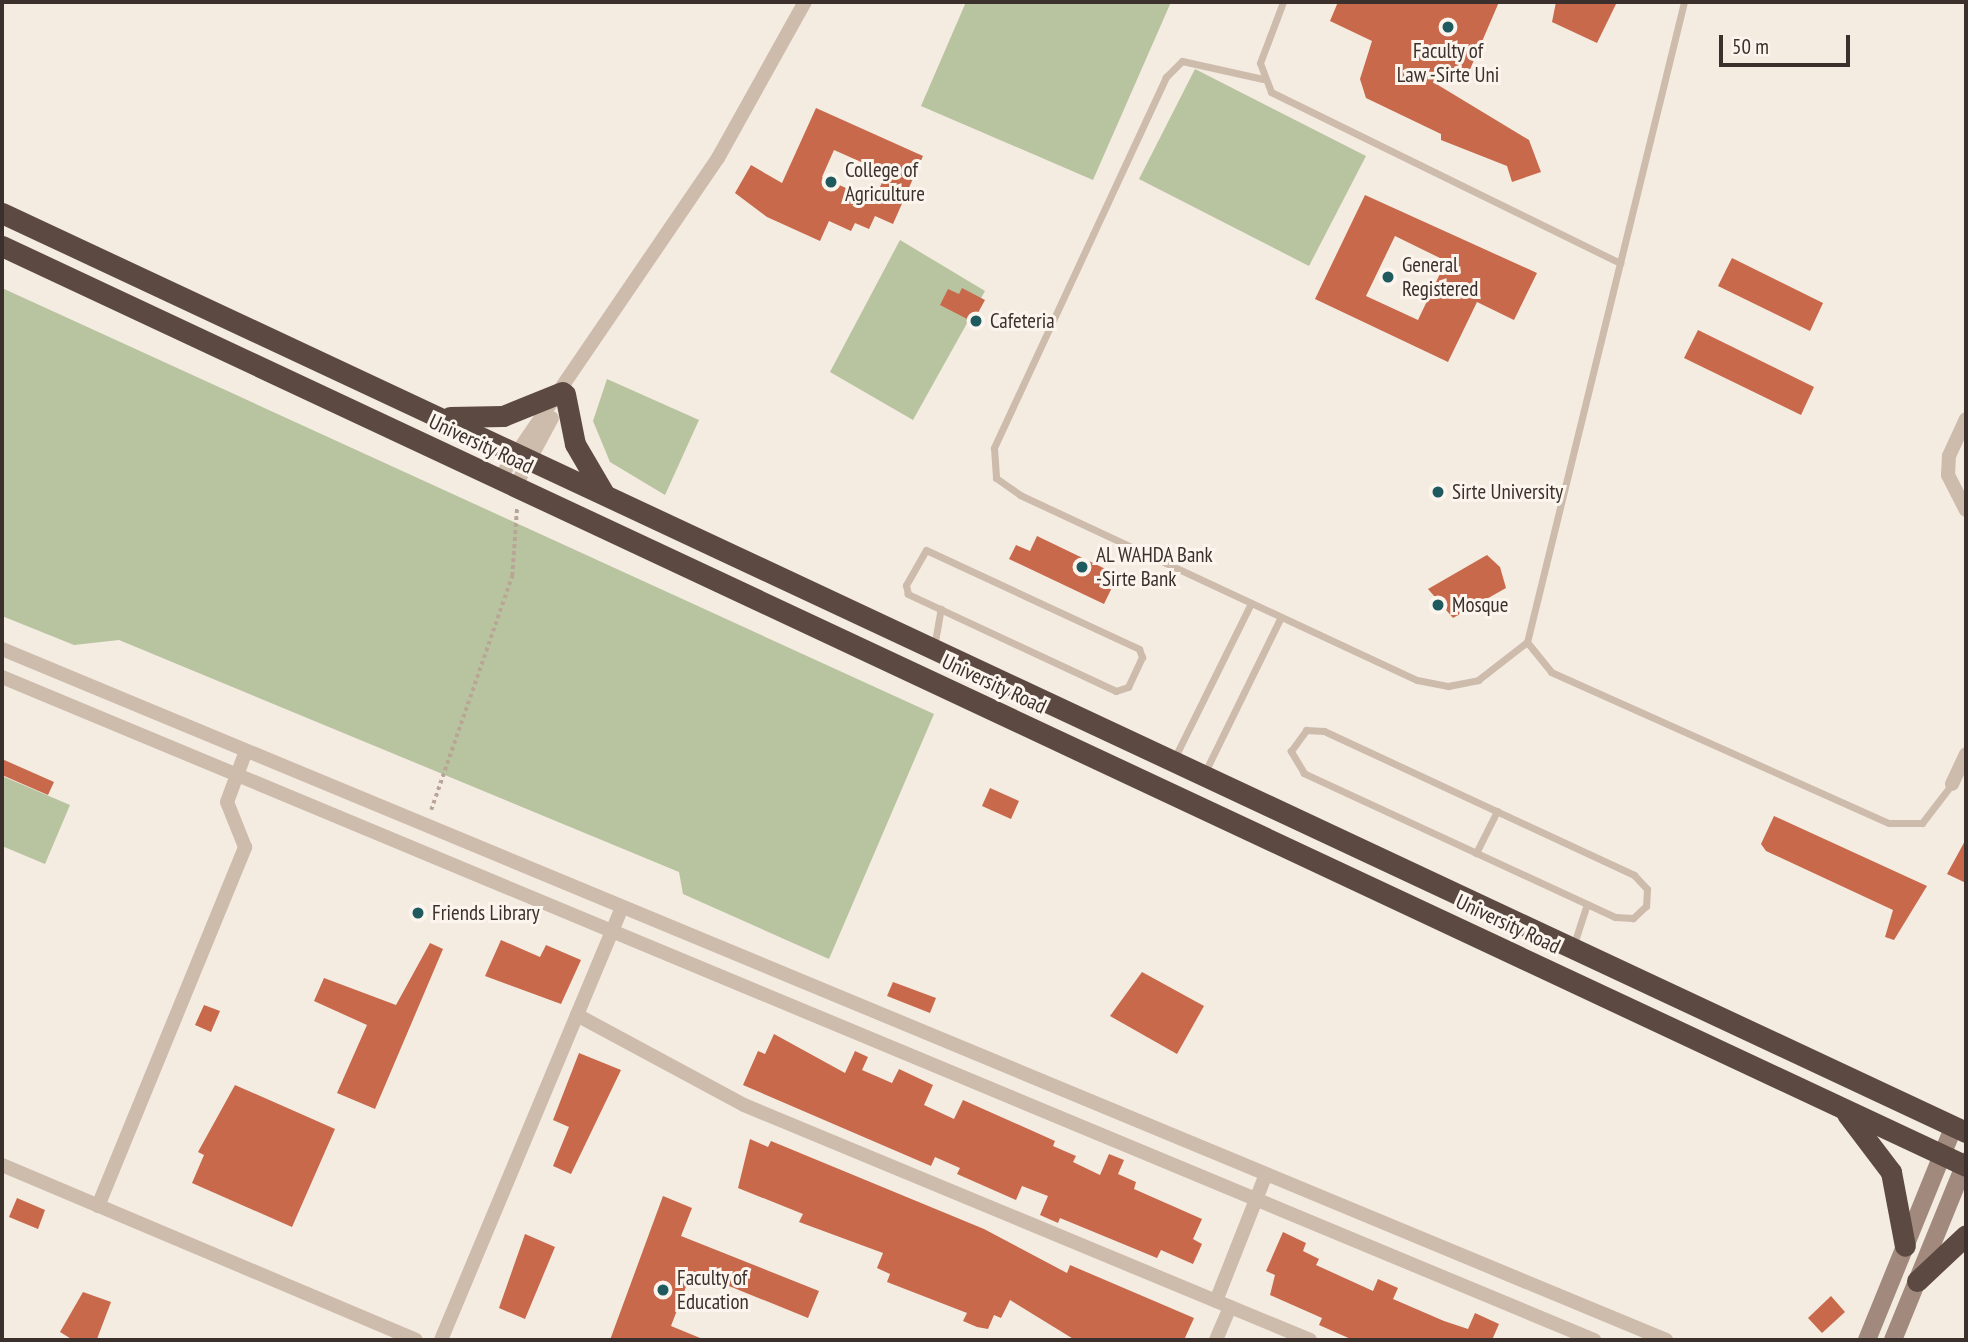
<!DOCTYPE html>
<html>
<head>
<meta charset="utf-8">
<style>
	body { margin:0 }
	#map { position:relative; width:1968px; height:1342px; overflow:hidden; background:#f4ebe1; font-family:"PT Sans Narrow",sans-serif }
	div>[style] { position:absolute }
	.green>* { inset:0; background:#b8c4a0 }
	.building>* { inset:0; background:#c8694b }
	.path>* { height:3.5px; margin-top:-1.75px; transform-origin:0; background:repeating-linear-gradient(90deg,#b9a596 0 3.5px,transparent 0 7px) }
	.lane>* { height:7px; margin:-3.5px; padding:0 3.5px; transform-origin:3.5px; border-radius:3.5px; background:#cdbbac }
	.street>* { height:14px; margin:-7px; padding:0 7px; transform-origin:7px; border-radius:7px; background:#cdbbac }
	.secondary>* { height:18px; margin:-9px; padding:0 9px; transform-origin:9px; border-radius:9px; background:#a18a7d }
	.highway>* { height:21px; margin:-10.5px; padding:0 10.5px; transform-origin:10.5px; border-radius:10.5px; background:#5c4a42 }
	.dots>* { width:19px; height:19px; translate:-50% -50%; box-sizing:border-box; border:4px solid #fbf5ee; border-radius:50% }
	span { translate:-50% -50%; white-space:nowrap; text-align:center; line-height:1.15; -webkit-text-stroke:6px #fbf5ee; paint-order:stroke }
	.poi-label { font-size:21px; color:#3b302b }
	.left { translate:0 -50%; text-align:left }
	.street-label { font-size:21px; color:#3b302b }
	.frame { position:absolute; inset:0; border:4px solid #3b302b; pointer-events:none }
	.scale { position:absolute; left:1719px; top:35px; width:131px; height:32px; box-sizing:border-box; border:4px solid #3b302b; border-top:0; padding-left:9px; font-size:21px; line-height:24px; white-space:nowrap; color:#3b302b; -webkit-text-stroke:5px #fbf5ee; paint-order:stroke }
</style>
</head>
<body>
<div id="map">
	<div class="green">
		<div style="clip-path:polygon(966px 2px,1171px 2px,1093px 180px,921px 106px)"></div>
		<div style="clip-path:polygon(1195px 69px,1366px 156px,1309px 266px,1139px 179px)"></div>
		<div style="clip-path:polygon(900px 240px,985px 291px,913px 420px,830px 372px)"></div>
		<div style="clip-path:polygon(2px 288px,934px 714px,829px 959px,683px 894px,679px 872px,119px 640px,74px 645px,2px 616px)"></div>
		<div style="clip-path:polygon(607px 379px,699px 420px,665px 495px,610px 462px,593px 421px)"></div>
		<div style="clip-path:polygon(2px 776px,70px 805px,45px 864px,2px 846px)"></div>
	</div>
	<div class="building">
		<div style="clip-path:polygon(1338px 2px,1499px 2px,1468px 74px,1438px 85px,1529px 140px,1541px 172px,1512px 182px,1507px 166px,1441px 140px,1441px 134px,1366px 98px,1360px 79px,1372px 41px,1330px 21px)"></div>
		<div style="clip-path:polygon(1556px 2px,1617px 2px,1597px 43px,1552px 22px)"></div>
		<div style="clip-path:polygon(evenodd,816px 108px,923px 156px,893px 224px,875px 216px,869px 229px,855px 223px,851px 231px,829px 221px,820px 241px,767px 217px,735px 193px,751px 165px,782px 183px,816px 108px,834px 150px,886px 173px,874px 201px,822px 177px,834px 150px)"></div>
		<div style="clip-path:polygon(evenodd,1365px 195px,1537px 273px,1514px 320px,1477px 302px,1448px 362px,1315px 299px,1365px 195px,1395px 236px,1446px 261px,1418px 320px,1366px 296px,1395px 236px)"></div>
		<div style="clip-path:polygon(1732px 258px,1823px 303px,1810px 331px,1718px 286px)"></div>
		<div style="clip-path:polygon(962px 288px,985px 300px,973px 322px,940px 305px,948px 289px,959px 294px)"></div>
		<div style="clip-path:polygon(1698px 330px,1814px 387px,1801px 415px,1684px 358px)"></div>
		<div style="clip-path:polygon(1037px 536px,1118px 575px,1104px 604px,1009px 559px,1016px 545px,1030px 551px)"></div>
		<div style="clip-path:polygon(1487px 555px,1500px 567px,1506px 588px,1453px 618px,1428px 589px)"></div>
		<div style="clip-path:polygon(2px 759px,54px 782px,48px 795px,2px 775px)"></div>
		<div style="clip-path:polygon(990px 788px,1019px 801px,1011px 819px,982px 806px)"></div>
		<div style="clip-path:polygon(1774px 816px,1927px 886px,1894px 940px,1885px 937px,1893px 910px,1766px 851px,1761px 844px)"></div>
		<div style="clip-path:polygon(1966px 839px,1966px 883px,1947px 874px)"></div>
		<div style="clip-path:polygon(501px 940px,540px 957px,546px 945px,581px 960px,561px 1004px,485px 976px)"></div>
		<div style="clip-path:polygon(430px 943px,443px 949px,375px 1109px,337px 1093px,367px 1025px,314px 1001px,324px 978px,396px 1005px)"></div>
		<div style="clip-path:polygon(1142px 972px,1204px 1006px,1177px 1054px,1110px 1016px)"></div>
		<div style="clip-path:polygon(893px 982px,936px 998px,930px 1013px,887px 996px)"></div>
		<div style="clip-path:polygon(204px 1005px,220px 1011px,211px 1032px,195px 1025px)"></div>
		<div style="clip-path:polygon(774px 1034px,845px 1073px,855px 1051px,868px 1057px,862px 1070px,892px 1083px,899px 1069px,933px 1085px,924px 1105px,954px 1119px,963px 1100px,1055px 1141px,1053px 1146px,1076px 1156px,1073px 1162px,1100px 1175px,1109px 1154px,1124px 1160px,1118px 1174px,1136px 1182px,1134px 1189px,1202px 1219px,1193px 1239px,1202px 1244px,1193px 1264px,1161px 1250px,1157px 1258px,1060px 1218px,1058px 1223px,1040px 1215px,1048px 1196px,1022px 1186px,1016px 1200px,957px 1174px,960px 1168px,935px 1157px,931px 1166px,743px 1085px,758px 1051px,765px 1054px)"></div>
		<div style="clip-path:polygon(579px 1053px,621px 1070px,571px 1174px,553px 1166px,569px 1127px,553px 1120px)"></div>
		<div style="clip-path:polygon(235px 1085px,335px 1129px,292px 1227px,192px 1183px,204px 1155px,198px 1152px)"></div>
		<div style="clip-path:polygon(750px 1139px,768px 1147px,771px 1141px,984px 1229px,1067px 1273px,1070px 1265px,1194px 1318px,1184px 1340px,1075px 1340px,1010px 1300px,1001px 1318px,994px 1315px,988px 1329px,977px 1327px,963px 1321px,967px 1313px,887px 1282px,890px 1274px,877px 1268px,883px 1253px,799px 1222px,803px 1214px,738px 1188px)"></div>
		<div style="clip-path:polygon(663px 1196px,692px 1208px,681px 1236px,819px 1291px,808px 1318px,692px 1271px,671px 1326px,705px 1340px,610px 1340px)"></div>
		<div style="clip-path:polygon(17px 1198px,45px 1210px,38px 1229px,9px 1217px)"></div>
		<div style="clip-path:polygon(1283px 1232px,1306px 1243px,1303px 1251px,1319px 1259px,1316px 1265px,1373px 1291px,1378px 1279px,1398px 1288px,1393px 1299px,1444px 1321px,1468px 1329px,1475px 1313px,1499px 1324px,1492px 1340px,1353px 1340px,1319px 1325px,1322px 1318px,1270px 1295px,1275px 1275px,1266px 1271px)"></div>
		<div style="clip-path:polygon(525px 1234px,555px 1247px,525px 1319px,499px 1308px)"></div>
		<div style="clip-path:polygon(83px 1292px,111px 1302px,97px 1339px,73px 1340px,60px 1332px)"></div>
		<div style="clip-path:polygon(1831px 1296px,1845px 1312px,1822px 1333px,1808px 1318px)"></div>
	</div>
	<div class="path">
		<div style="left:431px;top:810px;width:248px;rotate:-70.9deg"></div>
		<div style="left:512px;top:576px;width:69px;rotate:-85.9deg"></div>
	</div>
	<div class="lane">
		<div style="left:1283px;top:2px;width:65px;rotate:110.7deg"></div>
		<div style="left:1260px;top:63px;width:31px;rotate:69deg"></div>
		<div style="left:1271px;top:92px;width:389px;rotate:26.1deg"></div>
		<div style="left:1684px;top:2px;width:659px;rotate:103.78deg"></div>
		<div style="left:1527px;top:642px;width:38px;rotate:51deg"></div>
		<div style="left:1551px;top:672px;width:370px;rotate:24.1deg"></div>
		<div style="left:1889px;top:823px;width:33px"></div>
		<div style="left:1922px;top:823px;width:49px;rotate:-52.4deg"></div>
		<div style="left:1263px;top:79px;width:83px;rotate:-167.5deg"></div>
		<div style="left:1182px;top:61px;width:23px;rotate:135deg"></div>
		<div style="left:1166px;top:77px;width:409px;rotate:114.9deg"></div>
		<div style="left:994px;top:448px;width:30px;rotate:86deg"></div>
		<div style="left:996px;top:478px;width:29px;rotate:35deg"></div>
		<div style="left:1020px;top:495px;width:438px;rotate:25deg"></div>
		<div style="left:1417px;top:680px;width:32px;rotate:11deg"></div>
		<div style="left:1448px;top:686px;width:31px;rotate:-11deg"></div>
		<div style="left:1478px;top:680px;width:62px;rotate:-37.8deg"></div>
		<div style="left:926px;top:550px;width:235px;rotate:24.9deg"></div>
		<div style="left:1139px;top:649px;width:9px;rotate:69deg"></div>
		<div style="left:1142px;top:657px;width:33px;rotate:115deg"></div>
		<div style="left:1128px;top:687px;width:13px;rotate:162deg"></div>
		<div style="left:1116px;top:691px;width:230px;rotate:-155deg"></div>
		<div style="left:908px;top:594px;width:9px;rotate:-103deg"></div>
		<div style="left:906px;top:585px;width:40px;rotate:-60.3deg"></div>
		<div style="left:934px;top:647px;width:39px;rotate:-80deg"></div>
		<div style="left:1306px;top:730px;width:18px;rotate:3deg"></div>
		<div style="left:1324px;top:731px;width:342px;rotate:24.9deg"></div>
		<div style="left:1634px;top:875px;width:19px;rotate:47deg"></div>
		<div style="left:1647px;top:889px;width:17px;rotate:93deg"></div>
		<div style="left:1646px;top:906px;width:18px;rotate:137deg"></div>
		<div style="left:1633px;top:918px;width:18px;rotate:-177deg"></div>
		<div style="left:1615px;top:917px;width:343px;rotate:-155.2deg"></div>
		<div style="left:1304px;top:773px;width:26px;rotate:-121deg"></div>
		<div style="left:1291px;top:751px;width:26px;rotate:-54deg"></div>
		<div style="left:1174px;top:759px;width:174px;rotate:-63.7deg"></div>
		<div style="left:1204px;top:774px;width:175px;rotate:-63.9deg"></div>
		<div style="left:1476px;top:853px;width:47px;rotate:-63.4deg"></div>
		<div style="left:1573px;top:947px;width:45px;rotate:-72deg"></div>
	</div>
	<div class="street">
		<div style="left:1966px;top:419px;width:41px;rotate:114.7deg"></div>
		<div style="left:1949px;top:456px;width:19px;rotate:93deg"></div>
		<div style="left:1948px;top:475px;width:39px;rotate:63deg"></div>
		<div style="left:499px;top:479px;width:389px;rotate:-55.7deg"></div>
		<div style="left:718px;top:158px;width:179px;rotate:-60.9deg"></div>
		<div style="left:515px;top:487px;width:78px;rotate:-61.8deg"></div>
		<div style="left:2px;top:649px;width:1802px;rotate:22.55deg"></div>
		<div style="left:2px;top:677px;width:1725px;rotate:22.61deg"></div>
		<div style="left:1952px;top:784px;width:33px;rotate:-65deg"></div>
		<div style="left:577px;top:1015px;width:190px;rotate:28.3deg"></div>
		<div style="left:744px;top:1105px;width:613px;rotate:22.55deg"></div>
		<div style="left:2px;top:1165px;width:449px;rotate:22.9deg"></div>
		<div style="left:98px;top:1206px;width:388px;rotate:-67.7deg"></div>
		<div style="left:245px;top:847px;width:48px;rotate:-111.8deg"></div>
		<div style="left:227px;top:802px;width:54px;rotate:-69.6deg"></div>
		<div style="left:1216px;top:1301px;width:136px;rotate:-68.5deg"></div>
		<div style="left:441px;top:1340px;width:469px;rotate:-67.3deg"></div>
		<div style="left:1216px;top:1340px;width:36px;rotate:-67deg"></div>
	</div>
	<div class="secondary">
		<div style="left:1867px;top:1340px;width:231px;rotate:-67.9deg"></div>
		<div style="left:1893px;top:1340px;width:193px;rotate:-67.8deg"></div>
	</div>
	<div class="highway">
		<div style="left:2px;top:213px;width:2168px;rotate:25.08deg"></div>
		<div style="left:2px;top:246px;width:2169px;rotate:25.1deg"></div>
		<div style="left:565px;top:394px;width:51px;rotate:78.7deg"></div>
		<div style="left:575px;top:444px;width:56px;rotate:59.7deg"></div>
		<div style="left:450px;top:417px;width:53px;rotate:-1.1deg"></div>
		<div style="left:503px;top:416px;width:64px;rotate:-22.1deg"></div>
		<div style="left:1847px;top:1114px;width:73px;rotate:52.8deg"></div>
		<div style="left:1891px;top:1172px;width:75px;rotate:79.3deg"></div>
		<div style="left:1917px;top:1281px;width:67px;rotate:-43.2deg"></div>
	</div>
	<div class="dots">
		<div style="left:1448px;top:27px;background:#1f5a5e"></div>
		<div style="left:831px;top:182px;background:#1f5a5e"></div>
		<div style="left:1388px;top:277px;background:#1f5a5e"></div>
		<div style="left:976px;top:321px;background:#1f5a5e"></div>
		<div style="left:1438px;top:492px;background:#1f5a5e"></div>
		<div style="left:1082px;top:567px;background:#1f5a5e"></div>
		<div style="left:1438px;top:605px;background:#1f5a5e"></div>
		<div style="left:418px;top:913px;background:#1f5a5e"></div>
		<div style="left:663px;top:1290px;background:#1f5a5e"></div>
	</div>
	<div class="poi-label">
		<span style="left:1448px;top:63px">Faculty of<br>Law -Sirte Uni</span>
		<span class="left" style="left:845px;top:182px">College of<br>Agriculture</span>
		<span class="left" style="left:1402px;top:277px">General<br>Registered</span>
		<span class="left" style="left:990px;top:321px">Cafeteria</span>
		<span class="left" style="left:1452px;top:492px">Sirte University</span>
		<span class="left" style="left:1096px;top:567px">AL WAHDA Bank<br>-Sirte Bank</span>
		<span class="left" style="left:1452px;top:605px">Mosque</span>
		<span class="left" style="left:432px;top:913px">Friends Library</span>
		<span class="left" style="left:677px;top:1290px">Faculty of<br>Education</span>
	</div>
	<div class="street-label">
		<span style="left:481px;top:444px;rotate:25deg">University Road</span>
		<span style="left:994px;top:684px;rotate:25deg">University Road</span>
		<span style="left:1508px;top:924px;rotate:25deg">University Road</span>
	</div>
	<div class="frame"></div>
	<div class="scale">50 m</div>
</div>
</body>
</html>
